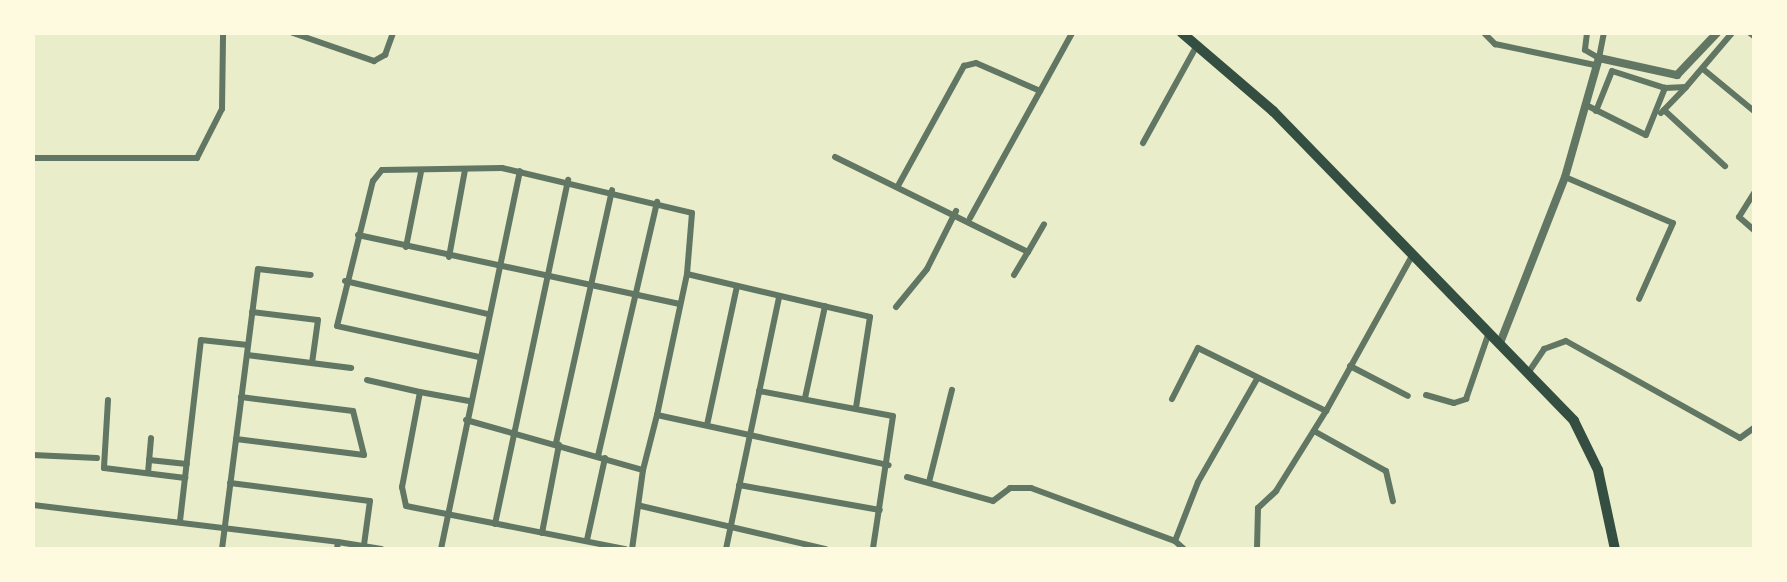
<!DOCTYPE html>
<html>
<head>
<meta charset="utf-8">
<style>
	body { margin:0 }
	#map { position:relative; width:1787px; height:582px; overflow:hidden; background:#e9edc9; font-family:"Space Grotesk",sans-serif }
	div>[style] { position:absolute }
	.minor>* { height:6px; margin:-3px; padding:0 3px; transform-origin:3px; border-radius:3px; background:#617663 }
	.tertiary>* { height:8px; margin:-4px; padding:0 4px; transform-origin:4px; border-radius:4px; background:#617663 }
	.secondary>* { height:10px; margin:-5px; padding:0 5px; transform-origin:5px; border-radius:5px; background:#344e41 }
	span { translate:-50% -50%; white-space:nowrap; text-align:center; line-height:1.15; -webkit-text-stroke:6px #fefae0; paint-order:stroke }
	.frame { position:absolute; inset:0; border:35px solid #fefae0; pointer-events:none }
</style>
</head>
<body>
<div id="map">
	<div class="minor">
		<div style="left:293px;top:33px;width:86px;rotate:19.1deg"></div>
		<div style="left:374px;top:61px;width:13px;rotate:-29deg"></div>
		<div style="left:385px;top:55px;width:23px;rotate:-70deg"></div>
		<div style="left:1484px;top:33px;width:16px;rotate:45deg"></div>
		<div style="left:1495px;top:44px;width:102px;rotate:11.9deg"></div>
		<div style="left:1587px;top:33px;width:17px;rotate:97deg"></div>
		<div style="left:1585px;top:50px;width:16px;rotate:30deg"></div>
		<div style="left:1599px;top:58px;width:25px;rotate:-79deg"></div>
		<div style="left:1750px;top:33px;width:5px;rotate:37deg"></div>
		<div style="left:1703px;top:69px;width:66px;rotate:39.5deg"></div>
		<div style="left:1586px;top:105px;width:67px;rotate:26.6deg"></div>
		<div style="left:1646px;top:135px;width:51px;rotate:-68deg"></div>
		<div style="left:1664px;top:110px;width:83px;rotate:42.6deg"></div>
		<div style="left:1596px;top:111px;width:43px;rotate:-68.2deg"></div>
		<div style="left:1612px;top:71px;width:56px;rotate:17.8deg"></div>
		<div style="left:1665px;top:88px;width:21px;rotate:-3deg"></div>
		<div style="left:1686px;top:87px;width:71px;rotate:-49.6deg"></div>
		<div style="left:1661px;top:113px;width:35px;rotate:-46deg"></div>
		<div style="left:1143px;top:143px;width:112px;rotate:-61.1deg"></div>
		<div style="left:835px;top:157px;width:215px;rotate:26.2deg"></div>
		<div style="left:1028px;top:252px;width:32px;rotate:-60deg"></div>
		<div style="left:33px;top:158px;width:164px"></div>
		<div style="left:197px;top:158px;width:55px;rotate:-63deg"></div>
		<div style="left:222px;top:109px;width:76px;rotate:-89.2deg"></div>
		<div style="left:1565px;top:177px;width:117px;rotate:23.1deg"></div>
		<div style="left:1673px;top:223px;width:83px;rotate:114.1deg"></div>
		<div style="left:899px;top:184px;width:135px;rotate:-61.2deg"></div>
		<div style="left:964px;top:66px;width:12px;rotate:-14deg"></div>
		<div style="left:976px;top:63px;width:70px;rotate:23.6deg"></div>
		<div style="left:1754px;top:193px;width:28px;rotate:122deg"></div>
		<div style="left:1739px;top:217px;width:20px;rotate:41deg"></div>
		<div style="left:970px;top:218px;width:211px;rotate:-61.1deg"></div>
		<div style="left:358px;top:235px;width:329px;rotate:12.1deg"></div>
		<div style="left:406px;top:247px;width:76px;rotate:-78.7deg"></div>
		<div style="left:449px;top:257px;width:88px;rotate:-79.6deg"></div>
		<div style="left:687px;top:274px;width:188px;rotate:13.2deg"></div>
		<div style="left:870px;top:317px;width:91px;rotate:98.8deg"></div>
		<div style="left:1014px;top:275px;width:27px;rotate:-59deg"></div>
		<div style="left:345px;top:281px;width:147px;rotate:13deg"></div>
		<div style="left:896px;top:307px;width:49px;rotate:-50.8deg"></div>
		<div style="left:927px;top:269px;width:65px;rotate:-63.4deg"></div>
		<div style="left:252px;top:312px;width:66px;rotate:6.9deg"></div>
		<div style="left:318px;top:320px;width:43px;rotate:97.9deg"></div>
		<div style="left:247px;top:355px;width:105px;rotate:7.1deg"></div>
		<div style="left:479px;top:357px;width:145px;rotate:-167.7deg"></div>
		<div style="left:337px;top:326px;width:149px;rotate:-76.1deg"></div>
		<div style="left:373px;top:181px;width:14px;rotate:-51deg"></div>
		<div style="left:382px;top:170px;width:120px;rotate:-1deg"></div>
		<div style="left:502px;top:168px;width:195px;rotate:13.3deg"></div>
		<div style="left:692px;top:213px;width:61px;rotate:94.7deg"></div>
		<div style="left:687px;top:274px;width:144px;rotate:102deg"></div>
		<div style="left:657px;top:415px;width:237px;rotate:12.2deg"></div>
		<div style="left:1350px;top:366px;width:65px;rotate:27.3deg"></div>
		<div style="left:1528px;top:373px;width:29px;rotate:-56deg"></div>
		<div style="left:1544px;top:349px;width:23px;rotate:-20deg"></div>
		<div style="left:1566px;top:341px;width:199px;rotate:29.1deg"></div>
		<div style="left:1740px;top:438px;width:17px;rotate:-36deg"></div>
		<div style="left:367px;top:380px;width:54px;rotate:12.8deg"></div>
		<div style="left:759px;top:391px;width:136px;rotate:10.6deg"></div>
		<div style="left:893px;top:416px;width:134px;rotate:98.6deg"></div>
		<div style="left:1426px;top:395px;width:29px;rotate:16deg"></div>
		<div style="left:1454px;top:403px;width:13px;rotate:-18deg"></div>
		<div style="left:1466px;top:399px;width:68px;rotate:-71deg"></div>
		<div style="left:805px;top:398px;width:94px;rotate:-77.7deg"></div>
		<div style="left:1172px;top:399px;width:57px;rotate:-63deg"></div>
		<div style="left:1198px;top:348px;width:143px;rotate:26.2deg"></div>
		<div style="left:108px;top:400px;width:68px;rotate:93.4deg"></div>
		<div style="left:104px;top:468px;width:82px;rotate:7deg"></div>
		<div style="left:469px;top:401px;width:50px;rotate:-169.6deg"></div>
		<div style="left:420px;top:392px;width:97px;rotate:100.7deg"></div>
		<div style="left:402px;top:487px;width:19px;rotate:78deg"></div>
		<div style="left:406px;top:506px;width:224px;rotate:11.1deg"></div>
		<div style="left:466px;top:420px;width:184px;rotate:15.8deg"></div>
		<div style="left:643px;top:470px;width:80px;rotate:97.9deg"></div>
		<div style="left:707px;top:425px;width:142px;rotate:-77.8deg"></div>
		<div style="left:1314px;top:431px;width:82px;rotate:29.1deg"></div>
		<div style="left:1386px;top:471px;width:31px;rotate:77deg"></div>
		<div style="left:236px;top:439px;width:129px;rotate:7.1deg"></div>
		<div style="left:364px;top:455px;width:45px;rotate:-104deg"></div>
		<div style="left:353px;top:411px;width:113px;rotate:-172.9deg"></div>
		<div style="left:556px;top:443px;width:259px;rotate:-77.5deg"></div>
		<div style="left:33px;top:455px;width:64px;rotate:2.7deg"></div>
		<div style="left:598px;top:456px;width:261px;rotate:-76.9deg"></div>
		<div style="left:149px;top:460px;width:38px;rotate:6deg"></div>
		<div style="left:643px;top:470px;width:57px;rotate:-75.7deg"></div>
		<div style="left:148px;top:473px;width:35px;rotate:-85deg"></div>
		<div style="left:907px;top:477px;width:89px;rotate:15.6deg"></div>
		<div style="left:993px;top:501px;width:21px;rotate:-37deg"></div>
		<div style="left:1010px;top:488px;width:21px"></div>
		<div style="left:1031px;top:488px;width:153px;rotate:20.2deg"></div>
		<div style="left:1175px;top:541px;width:63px;rotate:-68.7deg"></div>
		<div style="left:1198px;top:482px;width:119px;rotate:-60.2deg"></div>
		<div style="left:929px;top:482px;width:95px;rotate:-76deg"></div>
		<div style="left:230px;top:483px;width:141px;rotate:7.3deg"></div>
		<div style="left:370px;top:501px;width:44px;rotate:97.8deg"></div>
		<div style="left:739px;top:485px;width:143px;rotate:10.1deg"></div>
		<div style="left:33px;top:505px;width:307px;rotate:6.9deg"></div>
		<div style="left:641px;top:506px;width:190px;rotate:13.1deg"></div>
		<div style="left:180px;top:521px;width:182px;rotate:-83.4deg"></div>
		<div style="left:201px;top:340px;width:47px;rotate:6.1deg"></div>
		<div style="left:495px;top:524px;width:352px;rotate:-78deg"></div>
		<div style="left:542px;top:533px;width:90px;rotate:-79.1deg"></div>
		<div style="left:587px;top:540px;width:84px;rotate:-77.6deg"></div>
		<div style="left:1175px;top:541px;width:12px;rotate:42deg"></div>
		<div style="left:222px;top:549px;width:282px;rotate:-82.7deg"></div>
		<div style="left:258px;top:269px;width:53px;rotate:6.5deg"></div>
		<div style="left:337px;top:549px;width:7px;rotate:-82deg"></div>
		<div style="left:338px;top:542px;width:44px;rotate:9.2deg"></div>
		<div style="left:441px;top:549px;width:386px;rotate:-78.2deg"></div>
		<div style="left:726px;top:549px;width:258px;rotate:-78.1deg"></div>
		<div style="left:1257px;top:549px;width:41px;rotate:-88.6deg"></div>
		<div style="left:1258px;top:508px;width:25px;rotate:-43deg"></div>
		<div style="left:1276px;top:491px;width:94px;rotate:-58deg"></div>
		<div style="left:1326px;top:411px;width:177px;rotate:-61deg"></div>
	</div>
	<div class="tertiary">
		<div style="left:1500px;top:343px;width:178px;rotate:-68.6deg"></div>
		<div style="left:1565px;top:177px;width:124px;rotate:-74.1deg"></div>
		<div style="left:1599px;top:58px;width:80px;rotate:12.3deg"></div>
		<div style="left:1677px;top:75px;width:58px;rotate:-46.4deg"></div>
	</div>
	<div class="secondary">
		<div style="left:1182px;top:33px;width:120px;rotate:40.6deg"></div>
		<div style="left:1273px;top:111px;width:432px;rotate:45.8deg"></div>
		<div style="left:1574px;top:421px;width:55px;rotate:63.9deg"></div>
		<div style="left:1598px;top:470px;width:81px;rotate:77.9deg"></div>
	</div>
	<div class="frame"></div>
</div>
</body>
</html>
